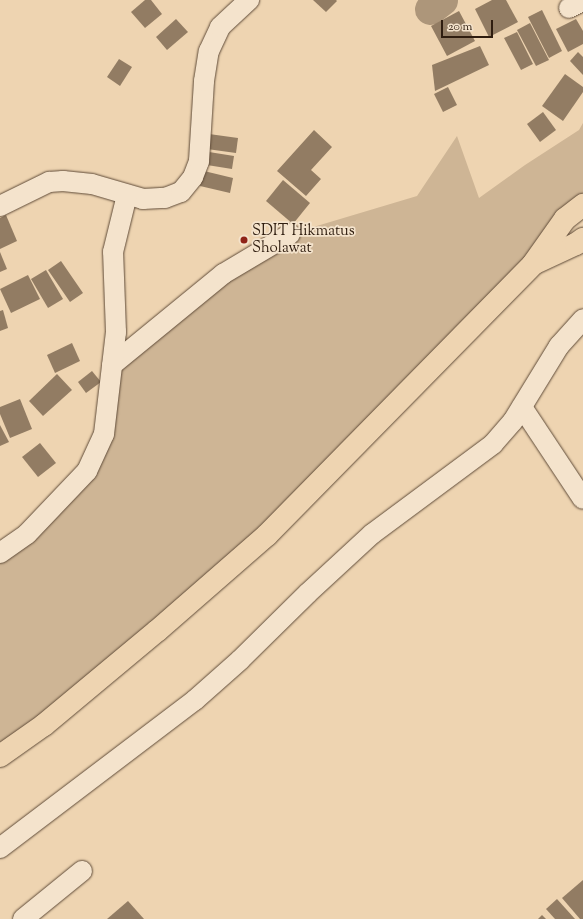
<!DOCTYPE html>
<html>
<head>
<meta charset="utf-8">
<style>
	body { margin:0 }
	#map { position:relative; width:583px; height:919px; overflow:hidden; background:#eed4b1; font-family:"Sorts Mill Goudy",serif }
	div>[style] { position:absolute }
	.green>* { inset:0; background:#ceb595 }
	.river>* { height:31px; margin:-15.5px; padding:0 15.5px; transform-origin:15.5px; border-radius:15.5px; background:#ad967a }
	.building>* { inset:0; background:#927c63 }
	.roads { filter:drop-shadow(0 0 1px #5f4b38) drop-shadow(0 0 1px #5f4b38) }
	.minor>* { height:20px; margin:-10px; padding:0 10px; transform-origin:10px; border-radius:10px; background:#f4e3cc }
	.highway>* { height:22px; margin:-11px; padding:0 11px; transform-origin:11px; border-radius:11px; background:#eed4b1 }
	.dots>* { width:11px; height:11px; translate:-50% -50%; box-sizing:border-box; border:2px solid #f4e3cc; border-radius:50% }
	span { translate:-50% -50%; white-space:nowrap; text-align:center; line-height:1.15; -webkit-text-stroke:3.5px #f4e3cc; paint-order:stroke }
	.poi-label { font-size:15px; color:#2f1d0f }
	.left { translate:0 -50%; text-align:left }
	.scale { position:absolute; left:441px; top:20px; width:52px; height:18px; box-sizing:border-box; border:2px solid #2f1d0f; border-top:0; padding-left:5px; font-size:12px; line-height:14px; white-space:nowrap; color:#2f1d0f; -webkit-text-stroke:3px #f4e3cc; paint-order:stroke }
</style>
</head>
<body>
<div id="map">
	<div class="green">
		<div style="clip-path:polygon(583px 123px,583px 205px,267px 535px,0 756px,0 553px,87px 471px,112px 365px,290px 234px,417px 196px,457px 136px,479px 198px,525px 165px,579px 130px)"></div>
	</div>
	<div class="river">
		<div style="left:430px;top:9px;width:15px;rotate:-37deg"></div>
	</div>
	<div class="building">
		<div style="clip-path:polygon(145px 0,151px 0,162px 14px,145px 28px,131px 12px)"></div>
		<div style="clip-path:polygon(313px 0,336px 0,337px 1px,326px 12px)"></div>
		<div style="clip-path:polygon(492px 0,506px 0,518px 22px,489px 37px,475px 9px)"></div>
		<div style="clip-path:polygon(542px 10px,562px 51px,549px 58px,528px 17px)"></div>
		<div style="clip-path:polygon(459px 11px,475px 41px,447px 56px,431px 26px)"></div>
		<div style="clip-path:polygon(176px 19px,188px 32px,167px 50px,156px 37px)"></div>
		<div style="clip-path:polygon(576px 19px,583px 31px,583px 44px,568px 52px,556px 29px)"></div>
		<div style="clip-path:polygon(530px 23px,549px 60px,536px 66px,517px 30px)"></div>
		<div style="clip-path:polygon(517px 32px,533px 64px,521px 70px,504px 38px)"></div>
		<div style="clip-path:polygon(480px 46px,489px 65px,435px 91px,432px 65px)"></div>
		<div style="clip-path:polygon(578px 52px,583px 57px,583px 75px,570px 61px)"></div>
		<div style="clip-path:polygon(119px 59px,132px 67px,120px 86px,107px 77px)"></div>
		<div style="clip-path:polygon(565px 74px,583px 87px,583px 92px,563px 121px,542px 106px)"></div>
		<div style="clip-path:polygon(448px 87px,457px 105px,443px 112px,434px 94px)"></div>
		<div style="clip-path:polygon(543px 112px,556px 130px,540px 142px,527px 124px)"></div>
		<div style="clip-path:polygon(314px 130px,332px 147px,311px 170px,321px 179px,306px 196px,277px 171px)"></div>
		<div style="clip-path:polygon(209px 134px,238px 138px,236px 153px,207px 149px)"></div>
		<div style="clip-path:polygon(209px 152px,234px 156px,232px 169px,207px 165px)"></div>
		<div style="clip-path:polygon(204px 171px,233px 178px,230px 193px,200px 186px)"></div>
		<div style="clip-path:polygon(283px 180px,310px 203px,293px 224px,266px 201px)"></div>
		<div style="clip-path:polygon(6px 215px,17px 241px,0 249px,0 218px)"></div>
		<div style="clip-path:polygon(0 252px,7px 269px,0 272px)"></div>
		<div style="clip-path:polygon(61px 261px,83px 293px,70px 302px,48px 270px)"></div>
		<div style="clip-path:polygon(46px 270px,63px 299px,48px 308px,31px 279px)"></div>
		<div style="clip-path:polygon(28px 275px,40px 299px,11px 313px,0 289px)"></div>
		<div style="clip-path:polygon(3px 310px,8px 328px,0 331px,0 311px)"></div>
		<div style="clip-path:polygon(72px 343px,80px 361px,55px 373px,47px 355px)"></div>
		<div style="clip-path:polygon(92px 371px,101px 382px,86px 393px,78px 382px)"></div>
		<div style="clip-path:polygon(57px 374px,72px 390px,43px 416px,29px 401px)"></div>
		<div style="clip-path:polygon(20px 399px,32px 429px,10px 438px,0 414px,0 407px)"></div>
		<div style="clip-path:polygon(0 425px,9px 442px,0 446px)"></div>
		<div style="clip-path:polygon(40px 443px,56px 463px,38px 477px,22px 457px)"></div>
		<div style="clip-path:polygon(583px 880px,583px 919px,580px 919px,562px 898px)"></div>
		<div style="clip-path:polygon(557px 899px,575px 919px,555px 919px,546px 909px)"></div>
		<div style="clip-path:polygon(128px 901px,144px 919px,107px 919px)"></div>
		<div style="clip-path:polygon(542px 915px,546px 919px,538px 919px)"></div>
	</div>
	<div class="roads">
		<div class="minor">
			<div style="left:569px;top:8px;width:16px;rotate:-27deg"></div>
			<div style="left:0;top:206px;width:55px;rotate:-26.1deg"></div>
			<div style="left:49px;top:182px;width:14px;rotate:-4deg"></div>
			<div style="left:63px;top:181px;width:29px;rotate:6deg"></div>
			<div style="left:92px;top:184px;width:53px;rotate:16.4deg"></div>
			<div style="left:143px;top:199px;width:22px;rotate:-3deg"></div>
			<div style="left:165px;top:198px;width:17px;rotate:-21deg"></div>
			<div style="left:181px;top:192px;width:19px;rotate:-51deg"></div>
			<div style="left:193px;top:177px;width:17px;rotate:-69deg"></div>
			<div style="left:199px;top:161px;width:80px;rotate:-86.4deg"></div>
			<div style="left:204px;top:81px;width:30px;rotate:-81deg"></div>
			<div style="left:209px;top:51px;width:26px;rotate:-65deg"></div>
			<div style="left:220px;top:27px;width:40px;rotate:-43deg"></div>
			<div style="left:112px;top:365px;width:144px;rotate:-39.3deg"></div>
			<div style="left:223px;top:274px;width:78px;rotate:-30.8deg"></div>
			<div style="left:522px;top:407px;width:110px;rotate:56.5deg"></div>
			<div style="left:0;top:553px;width:33px;rotate:-35deg"></div>
			<div style="left:27px;top:534px;width:87px;rotate:-46.4deg"></div>
			<div style="left:87px;top:471px;width:41px;rotate:-65.3deg"></div>
			<div style="left:104px;top:434px;width:103px;rotate:-83.3deg"></div>
			<div style="left:116px;top:332px;width:80px;rotate:-92.1deg"></div>
			<div style="left:113px;top:252px;width:59px;rotate:-76.2deg"></div>
			<div style="left:0;top:848px;width:245px;rotate:-37.2deg"></div>
			<div style="left:195px;top:700px;width:60px;rotate:-41.6deg"></div>
			<div style="left:240px;top:660px;width:95px;rotate:-44.6deg"></div>
			<div style="left:308px;top:593px;width:87px;rotate:-42.7deg"></div>
			<div style="left:372px;top:534px;width:151px;rotate:-36.6deg"></div>
			<div style="left:493px;top:444px;width:30px;rotate:-49deg"></div>
			<div style="left:513px;top:421px;width:88px;rotate:-58.5deg"></div>
			<div style="left:559px;top:346px;width:36px;rotate:-48deg"></div>
			<div style="left:23px;top:919px;width:76px;rotate:-39.1deg"></div>
		</div>
		<div class="highway">
			<div style="left:535px;top:263px;width:45px;rotate:-24.9deg"></div>
			<div style="left:576px;top:244px;width:9px;rotate:-36deg"></div>
			<div style="left:0;top:756px;width:54px;rotate:-35.2deg"></div>
			<div style="left:44px;top:725px;width:147px;rotate:-39.8deg"></div>
			<div style="left:157px;top:631px;width:146px;rotate:-41.1deg"></div>
			<div style="left:267px;top:535px;width:380px;rotate:-45.5deg"></div>
			<div style="left:533px;top:264px;width:55px;rotate:-54.6deg"></div>
			<div style="left:565px;top:219px;width:23px;rotate:-38deg"></div>
		</div>
	</div>
	<div class="dots">
		<div style="left:244px;top:240px;background:#8f2418"></div>
	</div>
	<div class="poi-label">
		<span class="left" style="left:252px;top:240px">SDIT Hikmatus<br>Sholawat</span>
	</div>
	<div class="scale">20 m</div>
</div>
</body>
</html>
